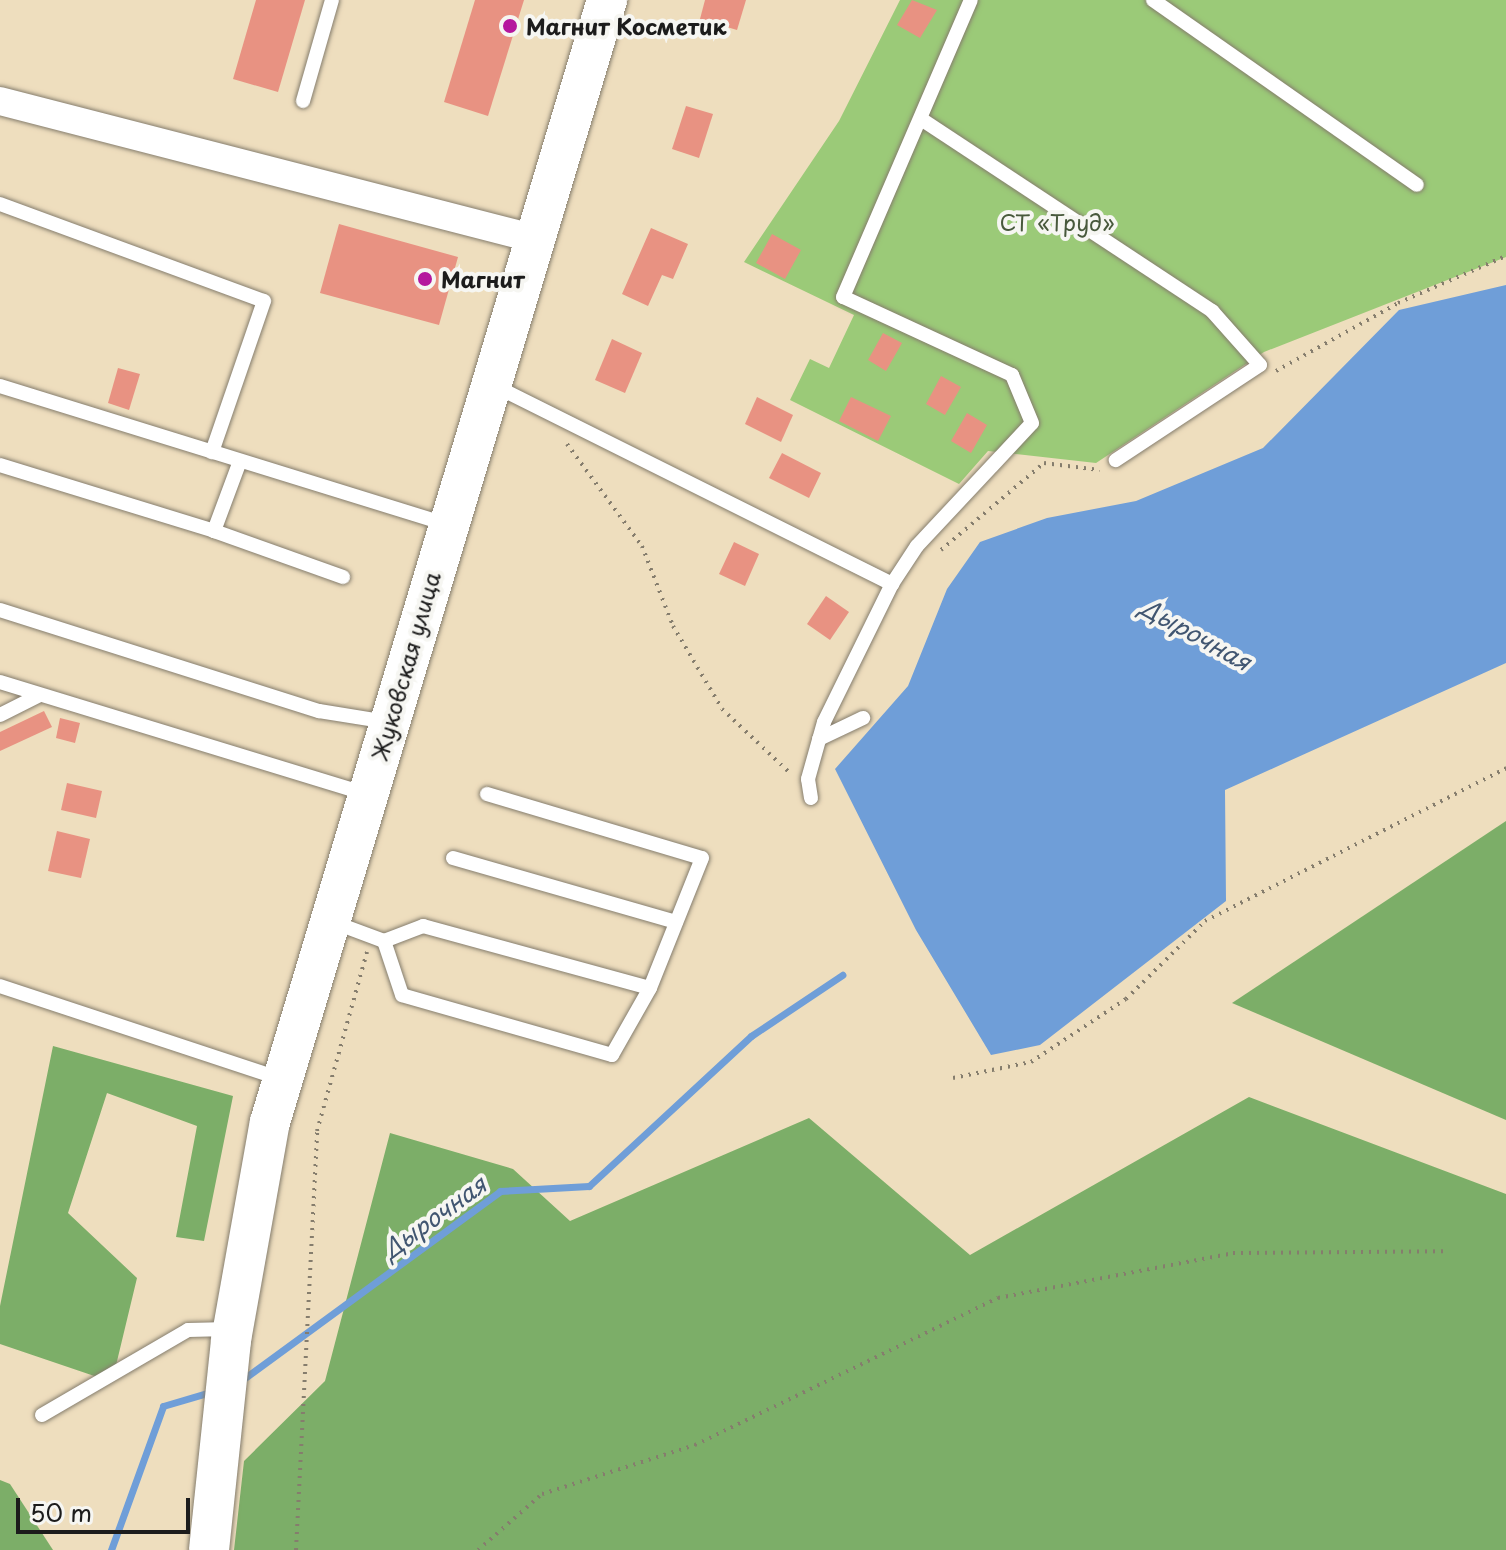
<!DOCTYPE html>
<html>
<head>
<meta charset="utf-8">
<style>
	body { margin:0 }
	#map { position:relative; width:1506px; height:1550px; overflow:hidden; background:#eedebe; font-family:"Playpen Sans",sans-serif }
	div>[style] { position:absolute }
	.green>* { inset:0; background:#9bca78 }
	.forest>* { inset:0; background:#7cae68 }
	.water>* { inset:0; background:#6f9ed8 }
	.stream>* { height:7px; margin:-3.5px; padding:0 3.5px; transform-origin:3.5px; border-radius:3.5px; background:#6f9ed8 }
	.building>* { inset:0; background:#e89282 }
	.path>* { height:4px; margin-top:-2px; transform-origin:0; background:repeating-linear-gradient(90deg,#857d6d 0 2px,transparent 0 8px) }
	.roads { filter:drop-shadow(0 0 2px #857d6d) drop-shadow(0 0 2px #857d6d) }
	.lane>* { height:14px; margin:-7px; padding:0 7px; transform-origin:7px; border-radius:7px; background:#fff }
	.street>* { height:28px; margin:-14px; padding:0 14px; transform-origin:14px; border-radius:14px; background:#fff }
	.secondary>* { height:40px; margin:-20px; padding:0 20px; transform-origin:20px; border-radius:20px; background:#fff }
	.dots>* { width:22px; height:22px; translate:-50% -50%; box-sizing:border-box; border:4px solid #f6f6f2; border-radius:50% }
	span { translate:-50% -50%; white-space:nowrap; text-align:center; line-height:1.15; -webkit-text-stroke:8px #f6f6f2; paint-order:stroke }
	.poi-label { font-size:22px; color:#1c1c1c; font-weight:700 }
	.left { translate:0 -50%; text-align:left }
	.park-label { font-size:22px; color:#48593c }
	.street-label { font-size:22px; color:#1c1c1c }
	.water-label { font-size:24px; color:#415671; font-style:italic }
	.scale { position:absolute; left:16px; top:1498px; width:174px; height:36px; box-sizing:border-box; border:4px solid #1c1c1c; border-top:0; padding-left:10px; font-size:24px; line-height:28px; white-space:nowrap; color:#1c1c1c; -webkit-text-stroke:6px #f6f6f2; paint-order:stroke }
</style>
</head>
<body>
<div id="map">
	<div class="green">
		<div style="clip-path:polygon(900px 0,1506px 0,1506px 257px,1264px 352px,1096px 463px,988px 451px,959px 484px,790px 400px,810px 359px,829px 368px,854px 315px,744px 262px,839px 121px)"></div>
	</div>
	<div class="forest">
		<div style="clip-path:polygon(1506px 821px,1506px 1120px,1232px 1003px)"></div>
		<div style="clip-path:polygon(53px 1046px,233px 1096px,204px 1241px,176px 1237px,197px 1126px,107px 1093px,68px 1213px,137px 1278px,112px 1382px,0 1344px,0 1306px)"></div>
		<div style="clip-path:polygon(1249px 1097px,1506px 1194px,1506px 1550px,234px 1550px,244px 1461px,325px 1381px,390px 1133px,513px 1169px,570px 1221px,809px 1118px,970px 1255px)"></div>
		<div style="clip-path:polygon(0 1480px,10px 1484px,53px 1550px,0 1550px)"></div>
	</div>
	<div class="water">
		<div style="clip-path:polygon(1506px 285px,1506px 663px,1225px 790px,1226px 901px,1040px 1045px,991px 1055px,916px 930px,835px 769px,908px 686px,947px 589px,980px 542px,1047px 518px,1136px 501px,1263px 448px,1399px 310px)"></div>
	</div>
	<div class="stream">
		<div style="left:238px;top:1383px;width:325px;rotate:-36.2deg"></div>
		<div style="left:500px;top:1191px;width:89px;rotate:-3.2deg"></div>
		<div style="left:589px;top:1186px;width:221px;rotate:-42.8deg"></div>
		<div style="left:751px;top:1036px;width:110px;rotate:-33.8deg"></div>
		<div style="left:111px;top:1550px;width:153px;rotate:-70.1deg"></div>
		<div style="left:163px;top:1406px;width:50px;rotate:-16.3deg"></div>
	</div>
	<div class="building">
		<div style="clip-path:polygon(256px 0,305px 0,278px 92px,233px 79px)"></div>
		<div style="clip-path:polygon(475px 0,524px 0,488px 116px,444px 102px)"></div>
		<div style="clip-path:polygon(705px 0,746px 0,737px 30px,700px 19px)"></div>
		<div style="clip-path:polygon(912px 0,937px 10px,920px 38px,897px 25px)"></div>
		<div style="clip-path:polygon(686px 106px,713px 114px,699px 158px,672px 149px)"></div>
		<div style="clip-path:polygon(339px 224px,458px 257px,439px 325px,320px 293px)"></div>
		<div style="clip-path:polygon(651px 228px,688px 244px,673px 279px,662px 275px,648px 306px,622px 294px)"></div>
		<div style="clip-path:polygon(772px 234px,801px 250px,785px 279px,756px 263px)"></div>
		<div style="clip-path:polygon(883px 333px,902px 343px,886px 371px,868px 360px)"></div>
		<div style="clip-path:polygon(612px 339px,642px 353px,625px 393px,595px 380px)"></div>
		<div style="clip-path:polygon(118px 368px,140px 374px,129px 410px,108px 403px)"></div>
		<div style="clip-path:polygon(941px 376px,961px 387px,945px 415px,926px 404px)"></div>
		<div style="clip-path:polygon(757px 397px,793px 415px,781px 442px,745px 424px)"></div>
		<div style="clip-path:polygon(851px 397px,891px 416px,878px 441px,839px 421px)"></div>
		<div style="clip-path:polygon(967px 413px,987px 425px,971px 453px,951px 441px)"></div>
		<div style="clip-path:polygon(782px 453px,821px 473px,809px 498px,769px 478px)"></div>
		<div style="clip-path:polygon(734px 542px,759px 554px,745px 586px,719px 574px)"></div>
		<div style="clip-path:polygon(826px 596px,849px 612px,830px 640px,807px 624px)"></div>
		<div style="clip-path:polygon(44px 711px,52px 727px,0 751px,0 732px)"></div>
		<div style="clip-path:polygon(60px 718px,80px 723px,75px 743px,56px 738px)"></div>
		<div style="clip-path:polygon(67px 783px,102px 791px,96px 818px,61px 810px)"></div>
		<div style="clip-path:polygon(57px 831px,90px 839px,81px 878px,48px 871px)"></div>
	</div>
	<div class="path">
		<div style="left:1276px;top:371px;width:140px;rotate:-29.1deg"></div>
		<div style="left:1398px;top:303px;width:118px;rotate:-23.5deg"></div>
		<div style="left:567px;top:444px;width:127px;rotate:53.7deg"></div>
		<div style="left:642px;top:546px;width:86px;rotate:68.8deg"></div>
		<div style="left:673px;top:626px;width:96px;rotate:59.4deg"></div>
		<div style="left:722px;top:709px;width:93px;rotate:43.3deg"></div>
		<div style="left:941px;top:550px;width:135px;rotate:-40.2deg"></div>
		<div style="left:1044px;top:463px;width:56px;rotate:7.1deg"></div>
		<div style="left:953px;top:1078px;width:80px;rotate:-11.6deg"></div>
		<div style="left:1031px;top:1062px;width:114px;rotate:-33.6deg"></div>
		<div style="left:1126px;top:999px;width:111px;rotate:-44.6deg"></div>
		<div style="left:1205px;top:921px;width:338px;rotate:-26.9deg"></div>
		<div style="left:296px;top:1550px;width:420px;rotate:-87.1deg"></div>
		<div style="left:317px;top:1131px;width:186px;rotate:-74.4deg"></div>
		<div style="left:478px;top:1550px;width:85px;rotate:-41.2deg"></div>
		<div style="left:542px;top:1494px;width:161px;rotate:-17.8deg"></div>
		<div style="left:695px;top:1445px;width:337px;rotate:-25.9deg"></div>
		<div style="left:998px;top:1298px;width:239px;rotate:-10.8deg"></div>
		<div style="left:1233px;top:1253px;width:214px;rotate:-0.5deg"></div>
	</div>
	<div class="roads">
		<div class="lane">
			<div style="left:1153px;top:0;width:322px;rotate:35deg"></div>
			<div style="left:303px;top:101px;width:105px;rotate:-74deg"></div>
			<div style="left:921px;top:119px;width:349px;rotate:33.4deg"></div>
			<div style="left:1212px;top:311px;width:72px;rotate:48.4deg"></div>
			<div style="left:1260px;top:365px;width:173px;rotate:146.6deg"></div>
			<div style="left:0;top:204px;width:281px;rotate:20.2deg"></div>
			<div style="left:264px;top:301px;width:160px;rotate:109deg"></div>
			<div style="left:0;top:386px;width:467px;rotate:17.2deg"></div>
			<div style="left:495px;top:386px;width:444px;rotate:26.5deg"></div>
			<div style="left:892px;top:584px;width:45px;rotate:-56.7deg"></div>
			<div style="left:917px;top:546px;width:168px;rotate:-46.9deg"></div>
			<div style="left:1032px;top:423px;width:52px;rotate:-112.6deg"></div>
			<div style="left:1012px;top:375px;width:186px;rotate:-155.2deg"></div>
			<div style="left:843px;top:297px;width:323px;rotate:-66.7deg"></div>
			<div style="left:240px;top:461px;width:75px;rotate:110.4deg"></div>
			<div style="left:214px;top:531px;width:137px;rotate:19.6deg"></div>
			<div style="left:0;top:465px;width:224px;rotate:17.1deg"></div>
			<div style="left:0;top:610px;width:335px;rotate:17.6deg"></div>
			<div style="left:319px;top:711px;width:70px;rotate:9.1deg"></div>
			<div style="left:0;top:682px;width:384px;rotate:17deg"></div>
			<div style="left:0;top:715px;width:45px;rotate:-26.6deg"></div>
			<div style="left:819px;top:739px;width:49px;rotate:-25.5deg"></div>
			<div style="left:487px;top:794px;width:224px;rotate:16.6deg"></div>
			<div style="left:702px;top:858px;width:140px;rotate:111.8deg"></div>
			<div style="left:811px;top:798px;width:19px;rotate:-99deg"></div>
			<div style="left:808px;top:779px;width:59px;rotate:-74.3deg"></div>
			<div style="left:824px;top:722px;width:154px;rotate:-63.8deg"></div>
			<div style="left:453px;top:858px;width:232px;rotate:16deg"></div>
			<div style="left:333px;top:922px;width:54px;rotate:20.4deg"></div>
			<div style="left:384px;top:941px;width:42px;rotate:-21deg"></div>
			<div style="left:423px;top:926px;width:235px;rotate:15.3deg"></div>
			<div style="left:650px;top:988px;width:77px;rotate:119.6deg"></div>
			<div style="left:612px;top:1055px;width:218px;rotate:-164.1deg"></div>
			<div style="left:402px;top:995px;width:57px;rotate:-108.4deg"></div>
			<div style="left:0;top:986px;width:296px;rotate:18.3deg"></div>
			<div style="left:42px;top:1415px;width:169px;rotate:-30.2deg"></div>
			<div style="left:188px;top:1330px;width:41px;rotate:-1.4deg"></div>
		</div>
		<div class="street">
			<div style="left:0;top:101px;width:549px;rotate:14.44deg"></div>
		</div>
		<div class="secondary">
			<div style="left:209px;top:1550px;width:211px;rotate:-84deg"></div>
			<div style="left:231px;top:1340px;width:221px;rotate:-79.9deg"></div>
			<div style="left:270px;top:1122px;width:1172px;rotate:-73.28deg"></div>
		</div>
	</div>
	<div class="dots">
		<div style="left:510px;top:26px;background:#b5179e"></div>
		<div style="left:425px;top:279px;background:#b5179e"></div>
	</div>
	<div class="poi-label">
		<span class="left" style="left:526px;top:26px">Магнит Косметик</span>
		<span class="left" style="left:441px;top:279px">Магнит</span>
	</div>
	<div class="park-label">
		<span style="left:1057px;top:222px">СТ «Труд»</span>
	</div>
	<div class="street-label">
		<span style="left:405px;top:666px;rotate:-74deg">Жуковская улица</span>
	</div>
	<div class="water-label">
		<span style="left:1196px;top:634px;rotate:29deg">Дырочная</span>
		<span style="left:434px;top:1217px;rotate:-36deg">Дырочная</span>
	</div>
	<div class="scale">50 m</div>
</div>
</body>
</html>
